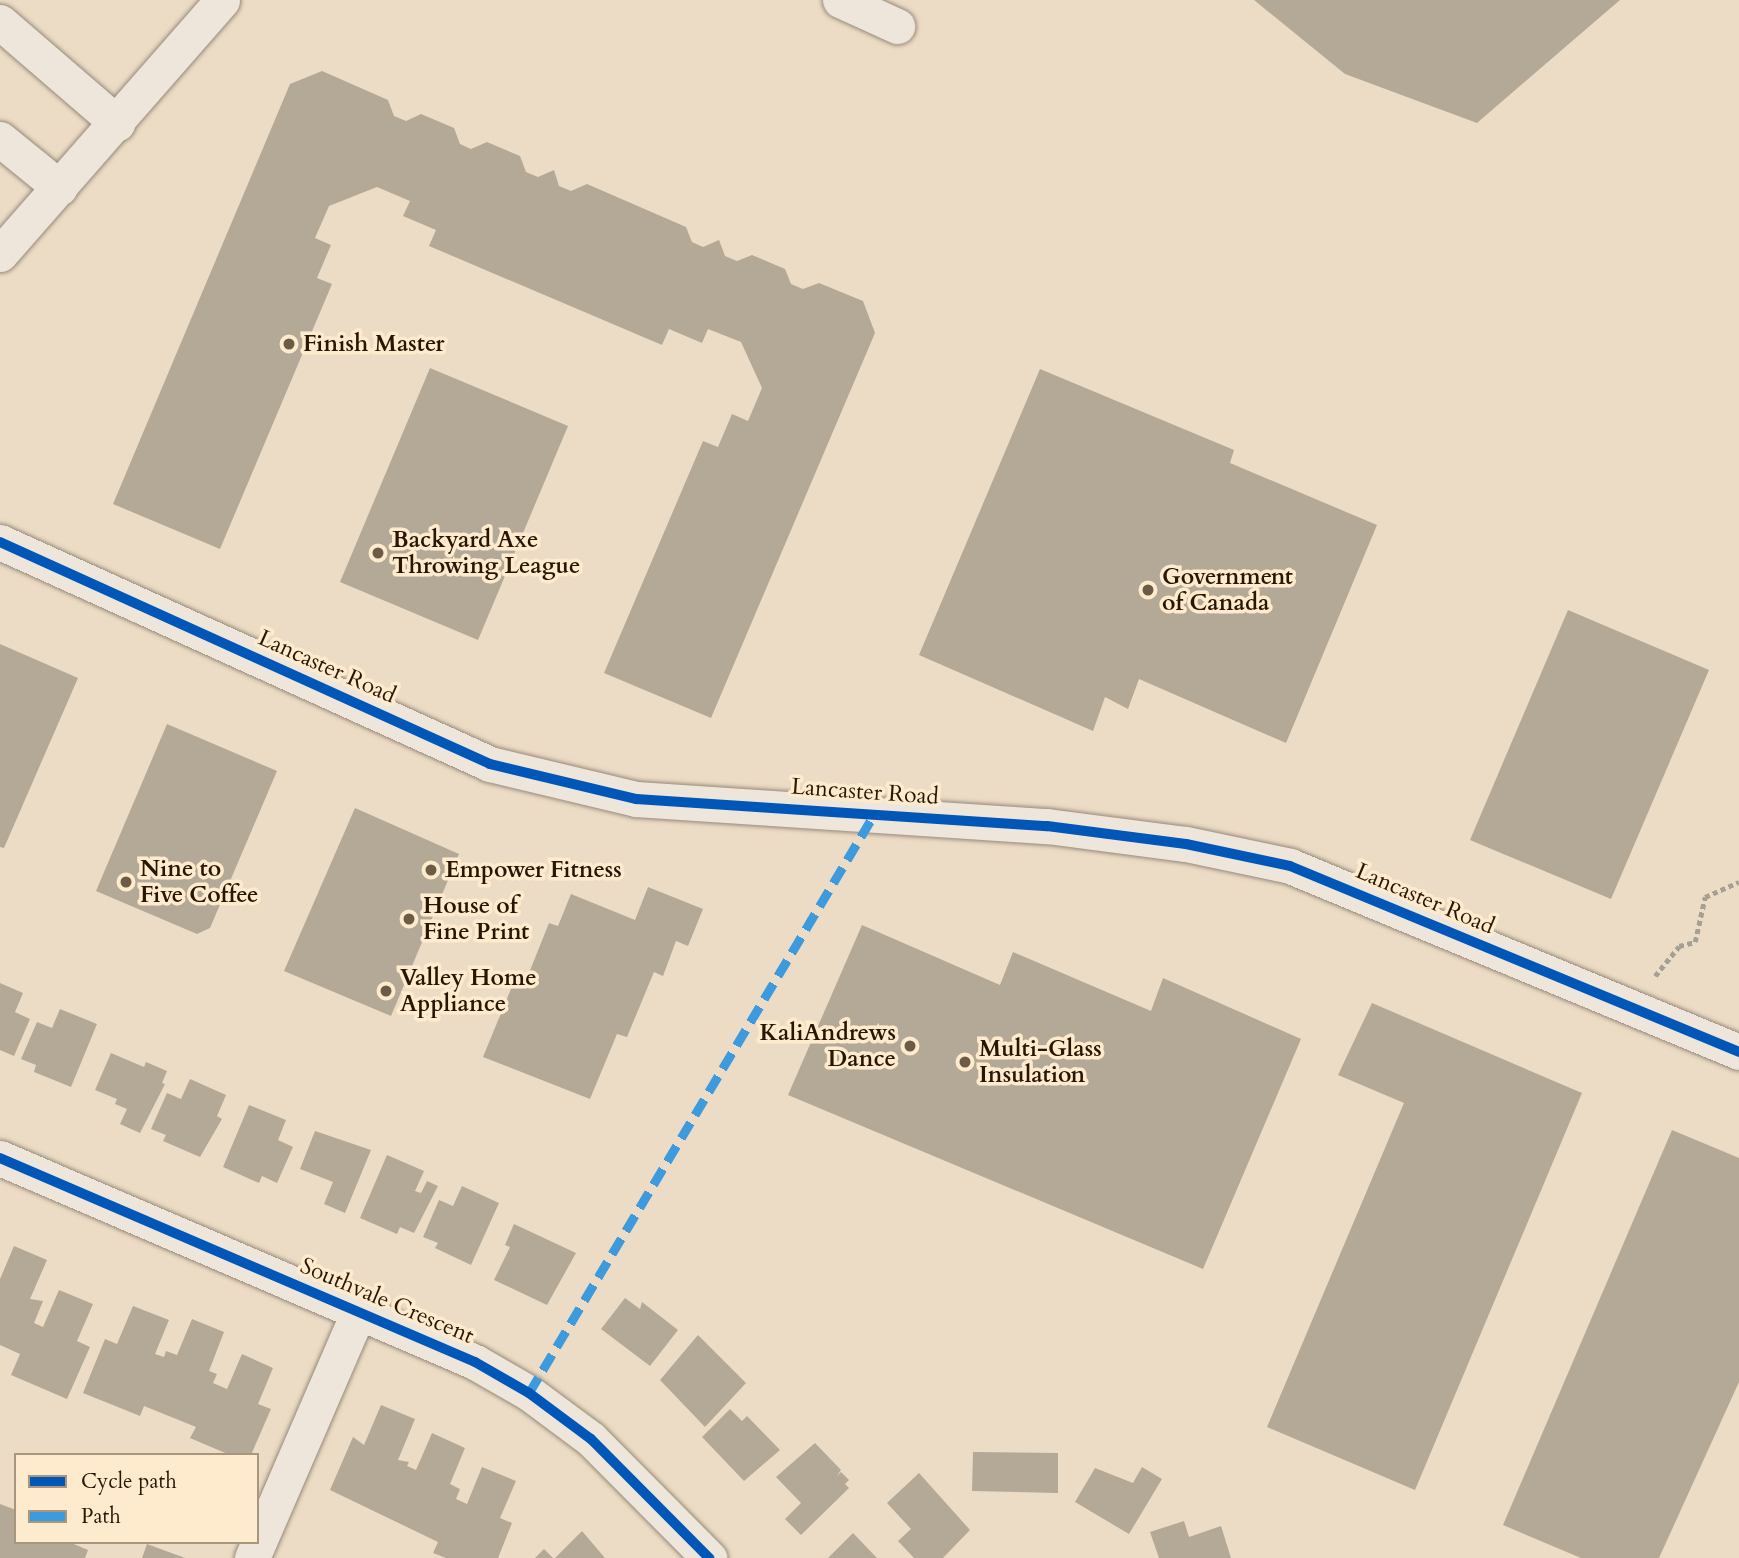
<!DOCTYPE html>
<html>
<head>
<meta charset="utf-8">
<style>
	body { margin:0 }
	#map { position:relative; width:1739px; height:1558px; overflow:hidden; background:#eddcc5; font-family:Cardo,serif }
	div>[style] { position:absolute }
	.building>* { inset:0; background:#b4a897 }
	.path>* { height:4.5px; margin-top:-2.25px; transform-origin:0; background:repeating-linear-gradient(90deg,#a69f94 0 5px,transparent 0 8.5px) }
	.roads { filter:drop-shadow(0 0 2px #968a7b) drop-shadow(0 0 2px #968a7b) }
	.minor>* { height:35px; margin:-17.5px; padding:0 17.5px; transform-origin:17.5px; border-radius:17.5px; background:#eee6da }
	.quiet>* { height:9px; margin-top:-4.5px; transform-origin:0; background:repeating-linear-gradient(90deg,#3d9add 0 18px,transparent 0 27px) }
	.cycleway>* { height:10px; margin:-5px; padding:0 5px; transform-origin:5px; border-radius:5px; background:#0057b8 }
	.dots>* { width:19px; height:19px; translate:-50% -50%; box-sizing:border-box; border:4px solid #feebce; border-radius:50% }
	span { translate:-50% -50%; white-space:nowrap; text-align:center; line-height:1.15; -webkit-text-stroke:7px #feebce; paint-order:stroke }
	.poi-label { font-size:23px; color:#281604; font-weight:700 }
	.left { translate:0 -50%; text-align:left }
	.right { translate:-100% -50%; text-align:right }
	.street-label { font-size:23px; color:#281604 }
	.legend { position:absolute; left:14px; top:1453px; width:245px; height:91px; box-sizing:border-box; background:#feebce; border:2px solid #a8967d; margin:0; padding:9px 12px; list-style:none; font-size:21px; color:#281604 }
	.legend li { display:flex; align-items:center; gap:14px; height:35px }
	.legend b { width:35px; border:2px solid #a8967d }
</style>
</head>
<body>
<div id="map">
	<div class="building">
		<div style="clip-path:polygon(1254px 0,1620px 0,1477px 123px,1345px 74px)"></div>
		<div style="clip-path:polygon(322px 71px,388px 100px,394px 116px,406px 121px,421px 114px,454px 128px,460px 144px,471px 149px,487px 142px,520px 156px,526px 172px,538px 177px,554px 170px,559px 186px,571px 191px,587px 184px,686px 227px,692px 242px,703px 247px,719px 240px,725px 256px,737px 261px,752px 255px,785px 269px,791px 284px,803px 289px,819px 283px,863px 301px,875px 333px,711px 718px,604px 673px,703px 441px,718px 447px,732px 414px,748px 421px,762px 388px,741px 342px,708px 329px,702px 343px,669px 329px,662px 345px,429px 246px,436px 230px,403px 216px,410px 201px,377px 187px,329px 206px,315px 238px,331px 245px,317px 278px,332px 284px,220px 549px,113px 504px,290px 84px)"></div>
		<div style="clip-path:polygon(430px 368px,568px 426px,478px 640px,340px 582px)"></div>
		<div style="clip-path:polygon(1040px 369px,1234px 450px,1230px 463px,1377px 525px,1286px 743px,1139px 679px,1128px 709px,1105px 697px,1093px 731px,919px 655px)"></div>
		<div style="clip-path:polygon(1568px 610px,1709px 670px,1611px 899px,1470px 840px)"></div>
		<div style="clip-path:polygon(0 644px,78px 678px,4px 848px,0 847px)"></div>
		<div style="clip-path:polygon(167px 724px,277px 771px,210px 928px,197px 934px,96px 891px)"></div>
		<div style="clip-path:polygon(355px 808px,459px 854px,391px 1016px,284px 971px)"></div>
		<div style="clip-path:polygon(648px 887px,703px 909px,688px 946px,676px 941px,663px 976px,654px 972px,627px 1037px,617px 1034px,590px 1099px,483px 1057px,513px 984px,523px 988px,549px 923px,558px 926px,571px 894px,635px 920px)"></div>
		<div style="clip-path:polygon(862px 925px,1000px 985px,1013px 952px,1151px 1011px,1163px 978px,1301px 1039px,1203px 1269px,788px 1095px)"></div>
		<div style="clip-path:polygon(0 983px,23px 993px,15px 1012px,30px 1019px,14px 1056px,0 1050px)"></div>
		<div style="clip-path:polygon(1372px 1003px,1582px 1093px,1415px 1490px,1267px 1427px,1404px 1103px,1338px 1075px)"></div>
		<div style="clip-path:polygon(60px 1009px,97px 1024px,71px 1087px,34px 1072px,36px 1065px,21px 1059px,37px 1022px,52px 1028px)"></div>
		<div style="clip-path:polygon(111px 1053px,144px 1067px,146px 1062px,167px 1071px,162px 1083px,165px 1084px,140px 1133px,120px 1124px,127px 1109px,115px 1104px,117px 1099px,95px 1090px)"></div>
		<div style="clip-path:polygon(190px 1079px,226px 1095px,217px 1116px,222px 1119px,200px 1157px,163px 1141px,166px 1135px,151px 1129px,167px 1093px,181px 1099px)"></div>
		<div style="clip-path:polygon(249px 1105px,286px 1120px,278px 1140px,293px 1147px,277px 1183px,262px 1176px,259px 1183px,223px 1167px)"></div>
		<div style="clip-path:polygon(1672px 1130px,1739px 1158px,1739px 1382px,1659px 1558px,1581px 1558px,1503px 1525px)"></div>
		<div style="clip-path:polygon(315px 1131px,371px 1150px,345px 1213px,324px 1204px,333px 1182px,300px 1169px)"></div>
		<div style="clip-path:polygon(387px 1155px,424px 1171px,415px 1191px,421px 1193px,427px 1181px,438px 1186px,414px 1233px,400px 1227px,397px 1234px,360px 1218px)"></div>
		<div style="clip-path:polygon(462px 1186px,499px 1203px,471px 1265px,435px 1248px,438px 1243px,423px 1237px,439px 1200px,453px 1206px)"></div>
		<div style="clip-path:polygon(514px 1224px,576px 1253px,547px 1305px,494px 1280px,510px 1247px,505px 1245px)"></div>
		<div style="clip-path:polygon(14px 1246px,47px 1260px,30px 1299px,43px 1301px,34px 1323px,43px 1327px,59px 1290px,93px 1304px,77px 1341px,90px 1347px,67px 1399px,11px 1375px,20px 1354px,0 1345px,0 1279px)"></div>
		<div style="clip-path:polygon(625px 1298px,640px 1309px,642px 1302px,678px 1330px,650px 1366px,601px 1329px)"></div>
		<div style="clip-path:polygon(133px 1306px,169px 1320px,155px 1354px,164px 1357px,166px 1351px,177px 1355px,192px 1319px,224px 1332px,209px 1371px,217px 1374px,213px 1383px,227px 1389px,242px 1354px,273px 1368px,258px 1404px,271px 1409px,251px 1455px,230px 1455px,190px 1438px,196px 1427px,144px 1406px,140px 1416px,83px 1393px,105px 1339px,117px 1344px)"></div>
		<div style="clip-path:polygon(698px 1335px,746px 1383px,705px 1427px,660px 1380px)"></div>
		<div style="clip-path:polygon(381px 1405px,415px 1419px,398px 1460px,409px 1462px,407px 1466px,416px 1470px,432px 1433px,465px 1448px,450px 1484px,460px 1489px,456px 1499px,467px 1504px,482px 1467px,516px 1481px,500px 1518px,512px 1523px,498px 1558px,446px 1558px,433px 1553px,438px 1542px,330px 1490px,353px 1437px,364px 1445px)"></div>
		<div style="clip-path:polygon(730px 1409px,742px 1421px,747px 1416px,780px 1450px,744px 1481px,702px 1437px)"></div>
		<div style="clip-path:polygon(815px 1443px,841px 1470px,837px 1476px,841px 1472px,849px 1480px,845px 1484px,849px 1488px,801px 1535px,785px 1519px,801px 1503px,776px 1477px)"></div>
		<div style="clip-path:polygon(973px 1452px,1058px 1453px,1058px 1493px,972px 1491px)"></div>
		<div style="clip-path:polygon(1142px 1467px,1162px 1479px,1129px 1534px,1075px 1502px,1095px 1468px,1133px 1483px)"></div>
		<div style="clip-path:polygon(919px 1473px,970px 1530px,943px 1558px,914px 1558px,898px 1541px,911px 1529px,887px 1503px)"></div>
		<div style="clip-path:polygon(0 1504px,16px 1510px,16px 1542px,69px 1542px,88px 1550px,85px 1558px,0 1558px)"></div>
		<div style="clip-path:polygon(1184px 1521px,1189px 1537px,1221px 1526px,1231px 1558px,1159px 1558px,1150px 1532px)"></div>
		<div style="clip-path:polygon(582px 1531px,605px 1558px,555px 1558px)"></div>
		<div style="clip-path:polygon(853px 1533px,877px 1558px,828px 1558px)"></div>
		<div style="clip-path:polygon(147px 1544px,185px 1558px,142px 1558px)"></div>
		<div style="clip-path:polygon(544px 1549px,553px 1558px,535px 1558px)"></div>
	</div>
	<div class="path">
		<div style="left:1655px;top:976px;width:38px;rotate:-51deg"></div>
		<div style="left:1679px;top:946px;width:16px;rotate:-14deg"></div>
		<div style="left:1695px;top:942px;width:46px;rotate:-77.5deg"></div>
		<div style="left:1705px;top:897px;width:37px;rotate:-24deg"></div>
	</div>
	<div class="roads">
		<div class="minor">
			<div style="left:840px;top:0;width:63px;rotate:24.5deg"></div>
			<div style="left:0;top:22px;width:155px;rotate:40.8deg"></div>
			<div style="left:0;top:139px;width:77px;rotate:39.2deg"></div>
			<div style="left:0;top:254px;width:337px;rotate:-48.8deg"></div>
			<div style="left:0;top:542px;width:538px;rotate:24.37deg"></div>
			<div style="left:490px;top:764px;width:150px;rotate:13.5deg"></div>
			<div style="left:636px;top:799px;width:412px;rotate:3.8deg"></div>
			<div style="left:1047px;top:826px;width:140px;rotate:7.4deg"></div>
			<div style="left:1186px;top:844px;width:106px;rotate:11.9deg"></div>
			<div style="left:1290px;top:866px;width:486px;rotate:22.5deg"></div>
			<div style="left:0;top:1158px;width:517px;rotate:23.24deg"></div>
			<div style="left:475px;top:1362px;width:62px;rotate:29.9deg"></div>
			<div style="left:529px;top:1393px;width:77px;rotate:36.6deg"></div>
			<div style="left:591px;top:1439px;width:168px;rotate:45.2deg"></div>
			<div style="left:252px;top:1558px;width:269px;rotate:-66.6deg"></div>
		</div>
	</div>
	<div class="quiet">
		<div style="left:529px;top:1393px;width:675px;rotate:-59.18deg"></div>
	</div>
	<div class="cycleway">
		<div style="left:0;top:542px;width:538px;rotate:24.37deg"></div>
		<div style="left:490px;top:764px;width:150px;rotate:13.5deg"></div>
		<div style="left:636px;top:799px;width:412px;rotate:3.8deg"></div>
		<div style="left:1047px;top:826px;width:140px;rotate:7.4deg"></div>
		<div style="left:1186px;top:844px;width:106px;rotate:11.9deg"></div>
		<div style="left:1290px;top:866px;width:486px;rotate:22.5deg"></div>
		<div style="left:0;top:1158px;width:517px;rotate:23.24deg"></div>
		<div style="left:475px;top:1362px;width:62px;rotate:29.9deg"></div>
		<div style="left:529px;top:1393px;width:77px;rotate:36.6deg"></div>
		<div style="left:591px;top:1439px;width:168px;rotate:45.2deg"></div>
	</div>
	<div class="dots">
		<div style="left:289px;top:344px;background:#6d5b48"></div>
		<div style="left:378px;top:553px;background:#6d5b48"></div>
		<div style="left:1148px;top:590px;background:#6d5b48"></div>
		<div style="left:431px;top:870px;background:#6d5b48"></div>
		<div style="left:126px;top:882px;background:#6d5b48"></div>
		<div style="left:409px;top:919px;background:#6d5b48"></div>
		<div style="left:386px;top:991px;background:#6d5b48"></div>
		<div style="left:910px;top:1046px;background:#6d5b48"></div>
		<div style="left:965px;top:1062px;background:#6d5b48"></div>
	</div>
	<div class="poi-label">
		<span class="left" style="left:303px;top:344px">Finish Master</span>
		<span class="left" style="left:392px;top:553px">Backyard Axe<br>Throwing League</span>
		<span class="left" style="left:1162px;top:590px">Government<br>of Canada</span>
		<span class="left" style="left:140px;top:882px">Nine to<br>Five Coffee</span>
		<span class="left" style="left:445px;top:870px">Empower Fitness</span>
		<span class="left" style="left:423px;top:919px">House of<br>Fine Print</span>
		<span class="left" style="left:400px;top:991px">Valley Home<br>Appliance</span>
		<span class="right" style="left:896px;top:1046px">KaliAndrews<br>Dance</span>
		<span class="left" style="left:979px;top:1062px">Multi-Glass<br>Insulation</span>
	</div>
	<div class="street-label">
		<span style="left:327px;top:667px;rotate:24deg">Lancaster Road</span>
		<span style="left:865px;top:792px;rotate:4deg">Lancaster Road</span>
		<span style="left:1425px;top:899px;rotate:23deg">Lancaster Road</span>
		<span style="left:387px;top:1301px;rotate:23deg">Southvale Crescent</span>
	</div>
	<ul class="legend">
	<li><b style="height:9px;background:#0057b8"></b>Cycle path</li>
	<li><b style="height:9px;background:#3d9add"></b>Path</li>
	</ul>
</div>
</body>
</html>
